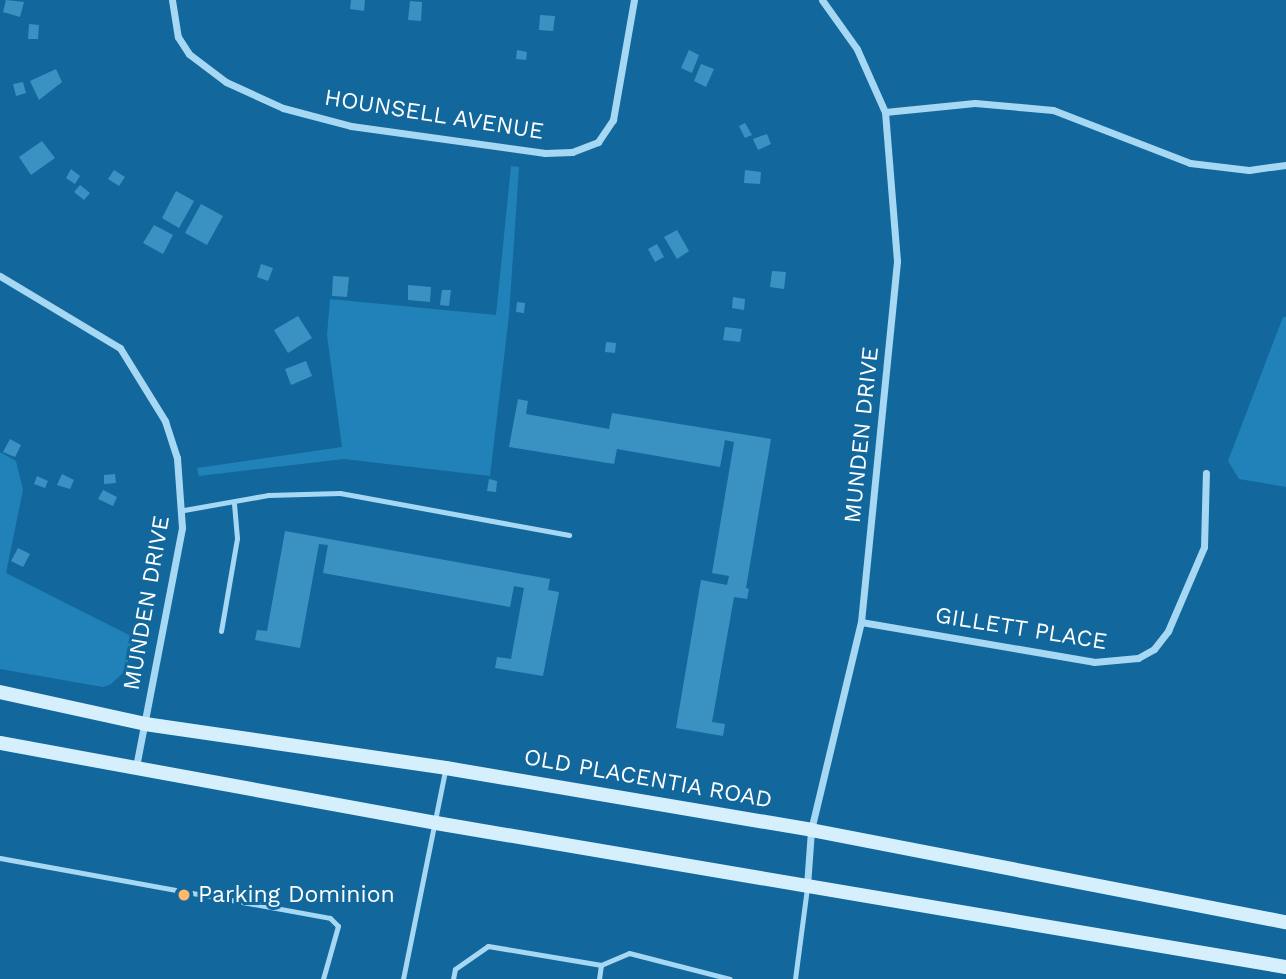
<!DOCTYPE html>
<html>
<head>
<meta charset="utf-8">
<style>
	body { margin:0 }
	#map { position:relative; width:1286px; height:979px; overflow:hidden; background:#12689c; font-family:"Work Sans",sans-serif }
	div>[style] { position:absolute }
	.green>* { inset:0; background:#2082b9 }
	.building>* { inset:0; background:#3a92c3 }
	.service>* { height:5px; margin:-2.5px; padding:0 2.5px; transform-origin:2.5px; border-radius:2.5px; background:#a6d8f4 }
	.minor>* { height:7px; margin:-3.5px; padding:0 3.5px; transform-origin:3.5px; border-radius:3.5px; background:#a6d8f4 }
	.secondary>* { height:14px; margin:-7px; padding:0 7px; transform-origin:7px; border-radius:7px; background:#d6effd }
	.dots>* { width:19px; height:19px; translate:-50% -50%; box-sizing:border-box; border:4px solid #12689c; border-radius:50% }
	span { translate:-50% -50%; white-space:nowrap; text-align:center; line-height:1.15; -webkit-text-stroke:6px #12689c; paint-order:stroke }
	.street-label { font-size:23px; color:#fff }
	.poi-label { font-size:23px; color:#fff }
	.left { translate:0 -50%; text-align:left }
</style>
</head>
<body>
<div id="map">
	<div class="green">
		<div style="clip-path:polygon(511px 166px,519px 167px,509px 315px,490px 476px,344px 459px,199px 476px,197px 468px,342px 447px,327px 335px,330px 299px,496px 315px)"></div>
		<div style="clip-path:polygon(1283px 317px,1286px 317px,1286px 487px,1239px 479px,1228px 461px)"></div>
		<div style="clip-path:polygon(0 452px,16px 461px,23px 490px,6px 573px,133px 637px,126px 670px,111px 684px,103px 687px,0 669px)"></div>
	</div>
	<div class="building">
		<div style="clip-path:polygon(6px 0,24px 2px,20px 17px,3px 12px)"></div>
		<div style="clip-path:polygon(351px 0,365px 0,364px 11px,350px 9px)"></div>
		<div style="clip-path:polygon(410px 1px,422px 2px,421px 21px,408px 20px)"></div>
		<div style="clip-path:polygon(540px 15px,555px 16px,553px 31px,539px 30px)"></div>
		<div style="clip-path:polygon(29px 24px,39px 25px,38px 39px,28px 39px)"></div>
		<div style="clip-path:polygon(517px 50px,527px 52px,526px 60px,516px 59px)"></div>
		<div style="clip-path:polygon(689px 50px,699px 55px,692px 73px,681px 68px)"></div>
		<div style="clip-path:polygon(701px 64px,714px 69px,706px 87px,694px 81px)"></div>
		<div style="clip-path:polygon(56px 69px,62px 82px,39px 100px,30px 81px)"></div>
		<div style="clip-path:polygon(23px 82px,26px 93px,16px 96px,13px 84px)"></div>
		<div style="clip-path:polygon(745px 123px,752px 135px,745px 138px,739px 126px)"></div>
		<div style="clip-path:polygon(767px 134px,771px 144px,758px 150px,753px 139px)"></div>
		<div style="clip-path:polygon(42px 141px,55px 158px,31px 175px,19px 157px)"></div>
		<div style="clip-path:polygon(71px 169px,80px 176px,75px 184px,66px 178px)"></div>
		<div style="clip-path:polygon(114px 170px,125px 177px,119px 186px,108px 179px)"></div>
		<div style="clip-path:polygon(745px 170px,761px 172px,760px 184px,744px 183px)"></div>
		<div style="clip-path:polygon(80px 185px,90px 193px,84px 200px,74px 192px)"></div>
		<div style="clip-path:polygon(176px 191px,194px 201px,179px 228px,162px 218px)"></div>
		<div style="clip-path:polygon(201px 204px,223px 216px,207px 245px,185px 233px)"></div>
		<div style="clip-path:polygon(154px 225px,173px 235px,163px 254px,143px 243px)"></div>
		<div style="clip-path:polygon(677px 230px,689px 251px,677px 259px,664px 237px)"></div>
		<div style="clip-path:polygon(657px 244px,664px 257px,655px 262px,648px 249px)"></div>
		<div style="clip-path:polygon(261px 264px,273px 268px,268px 281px,257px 277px)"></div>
		<div style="clip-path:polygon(772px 271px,786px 272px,784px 289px,770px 287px)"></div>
		<div style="clip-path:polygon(333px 276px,349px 277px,347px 297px,332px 296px)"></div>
		<div style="clip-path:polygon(408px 285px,431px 287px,430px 302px,408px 300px)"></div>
		<div style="clip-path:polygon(442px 290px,451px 290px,449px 306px,440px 305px)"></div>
		<div style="clip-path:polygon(733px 297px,745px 299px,744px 310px,732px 308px)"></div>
		<div style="clip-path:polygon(517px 302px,525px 303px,524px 313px,516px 312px)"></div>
		<div style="clip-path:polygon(298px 316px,312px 338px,288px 353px,274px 330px)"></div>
		<div style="clip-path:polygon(725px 327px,742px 329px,740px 342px,723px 340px)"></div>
		<div style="clip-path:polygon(606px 342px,616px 343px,615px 353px,605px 352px)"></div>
		<div style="clip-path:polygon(306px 361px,312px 376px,291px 385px,285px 369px)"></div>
		<div style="clip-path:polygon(518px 399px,528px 401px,526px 414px,609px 429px,612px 413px,771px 439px,746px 588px,749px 589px,747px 599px,734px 597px,712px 722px,725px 724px,723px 736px,676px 728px,701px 580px,727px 585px,729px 576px,712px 573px,734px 442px,725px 440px,720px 467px,617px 449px,614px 464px,509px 447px)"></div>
		<div style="clip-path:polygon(10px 439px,21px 445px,15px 457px,3px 452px)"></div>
		<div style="clip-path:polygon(62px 474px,74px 480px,70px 489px,57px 485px)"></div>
		<div style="clip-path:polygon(115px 474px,116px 483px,104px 484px,104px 475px)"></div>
		<div style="clip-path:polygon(37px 476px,48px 481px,45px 488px,34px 484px)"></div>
		<div style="clip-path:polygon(489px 479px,497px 481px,496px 492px,487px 491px)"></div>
		<div style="clip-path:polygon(103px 490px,117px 497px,113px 506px,98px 499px)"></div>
		<div style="clip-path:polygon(285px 531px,550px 579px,548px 590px,559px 592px,543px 676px,495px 668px,497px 657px,511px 659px,524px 588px,514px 586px,510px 607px,323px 573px,328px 545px,319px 544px,300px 648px,255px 640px,257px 630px,267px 631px)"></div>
		<div style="clip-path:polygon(18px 548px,30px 554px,23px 567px,11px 561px)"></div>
	</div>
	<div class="service">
		<div style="left:184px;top:510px;width:85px;rotate:-10.1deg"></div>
		<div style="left:268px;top:495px;width:72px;rotate:-1.6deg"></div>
		<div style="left:340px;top:493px;width:233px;rotate:10.4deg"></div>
		<div style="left:221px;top:631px;width:94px;rotate:-80.2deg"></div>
		<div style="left:237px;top:538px;width:34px;rotate:-95deg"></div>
		<div style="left:0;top:858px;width:335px;rotate:10.3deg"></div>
		<div style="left:330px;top:918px;width:11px;rotate:45deg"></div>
		<div style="left:338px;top:926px;width:55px;rotate:105.8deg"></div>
		<div style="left:403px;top:979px;width:212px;rotate:-78.6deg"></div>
		<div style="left:453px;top:979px;width:10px;rotate:-79deg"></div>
		<div style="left:455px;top:969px;width:40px;rotate:-34.9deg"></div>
		<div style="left:488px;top:946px;width:115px;rotate:9.5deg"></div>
		<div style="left:601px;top:965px;width:30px;rotate:-23deg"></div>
		<div style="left:629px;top:953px;width:104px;rotate:14.4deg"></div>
		<div style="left:599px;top:979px;width:14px;rotate:-82deg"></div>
		<div style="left:795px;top:979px;width:92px;rotate:-82.5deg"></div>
	</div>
	<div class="minor">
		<div style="left:172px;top:0;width:37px;rotate:81deg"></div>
		<div style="left:178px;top:37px;width:20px;rotate:57deg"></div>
		<div style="left:189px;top:54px;width:46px;rotate:37.1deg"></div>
		<div style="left:226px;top:82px;width:63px;rotate:24.5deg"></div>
		<div style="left:283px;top:108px;width:70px;rotate:14.8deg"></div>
		<div style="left:351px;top:126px;width:196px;rotate:7.9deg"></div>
		<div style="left:545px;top:153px;width:27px;rotate:-2deg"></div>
		<div style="left:572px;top:152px;width:28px;rotate:-21deg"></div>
		<div style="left:598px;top:142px;width:27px;rotate:-56deg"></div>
		<div style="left:613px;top:120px;width:122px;rotate:-80.1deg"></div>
		<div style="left:885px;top:112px;width:90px;rotate:-5.7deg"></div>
		<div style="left:975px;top:103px;width:78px;rotate:5.1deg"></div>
		<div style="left:1053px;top:110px;width:147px;rotate:21.1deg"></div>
		<div style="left:1190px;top:163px;width:59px;rotate:6.8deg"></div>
		<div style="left:1249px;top:170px;width:37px;rotate:-8deg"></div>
		<div style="left:0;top:276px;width:140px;rotate:31deg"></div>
		<div style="left:120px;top:348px;width:86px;rotate:58.3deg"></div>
		<div style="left:165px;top:421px;width:39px;rotate:72deg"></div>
		<div style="left:177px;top:458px;width:70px;rotate:85.9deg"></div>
		<div style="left:182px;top:528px;width:244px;rotate:100.9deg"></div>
		<div style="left:861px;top:622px;width:236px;rotate:9.7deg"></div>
		<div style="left:1094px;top:662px;width:44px;rotate:-5.2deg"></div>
		<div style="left:1138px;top:658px;width:18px;rotate:-29deg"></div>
		<div style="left:1154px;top:649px;width:23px;rotate:-52deg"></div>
		<div style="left:1168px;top:631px;width:91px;rotate:-66.8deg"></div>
		<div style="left:1204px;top:547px;width:74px;rotate:-88.5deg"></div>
		<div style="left:807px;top:886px;width:56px;rotate:-85.9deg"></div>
		<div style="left:811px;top:830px;width:214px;rotate:-76.5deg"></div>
		<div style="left:861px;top:622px;width:363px;rotate:-84.3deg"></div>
		<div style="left:897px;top:261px;width:149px;rotate:-94.6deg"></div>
		<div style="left:885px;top:112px;width:69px;rotate:-114deg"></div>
		<div style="left:857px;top:49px;width:60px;rotate:-125.5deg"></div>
	</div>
	<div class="secondary">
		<div style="left:0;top:692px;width:148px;rotate:12.4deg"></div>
		<div style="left:145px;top:724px;width:304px;rotate:8.3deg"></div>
		<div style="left:446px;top:768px;width:370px;rotate:9.6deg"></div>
		<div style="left:811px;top:830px;width:484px;rotate:11deg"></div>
		<div style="left:0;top:743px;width:443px;rotate:10.4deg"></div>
		<div style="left:436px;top:823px;width:862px;rotate:9.62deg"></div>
	</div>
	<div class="dots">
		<div style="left:184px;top:895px;background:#ffb769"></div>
	</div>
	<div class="street-label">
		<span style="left:434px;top:115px;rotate:9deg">HOUNSELL AVENUE</span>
		<span style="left:862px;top:435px;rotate:-84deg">MUNDEN DRIVE</span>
		<span style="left:147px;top:603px;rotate:-80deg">MUNDEN DRIVE</span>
		<span style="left:1021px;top:629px;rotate:9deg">GILLETT PLACE</span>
		<span style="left:648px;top:779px;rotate:10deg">OLD PLACENTIA ROAD</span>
	</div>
	<div class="poi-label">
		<span class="left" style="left:198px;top:895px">Parking Dominion</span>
	</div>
</div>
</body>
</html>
